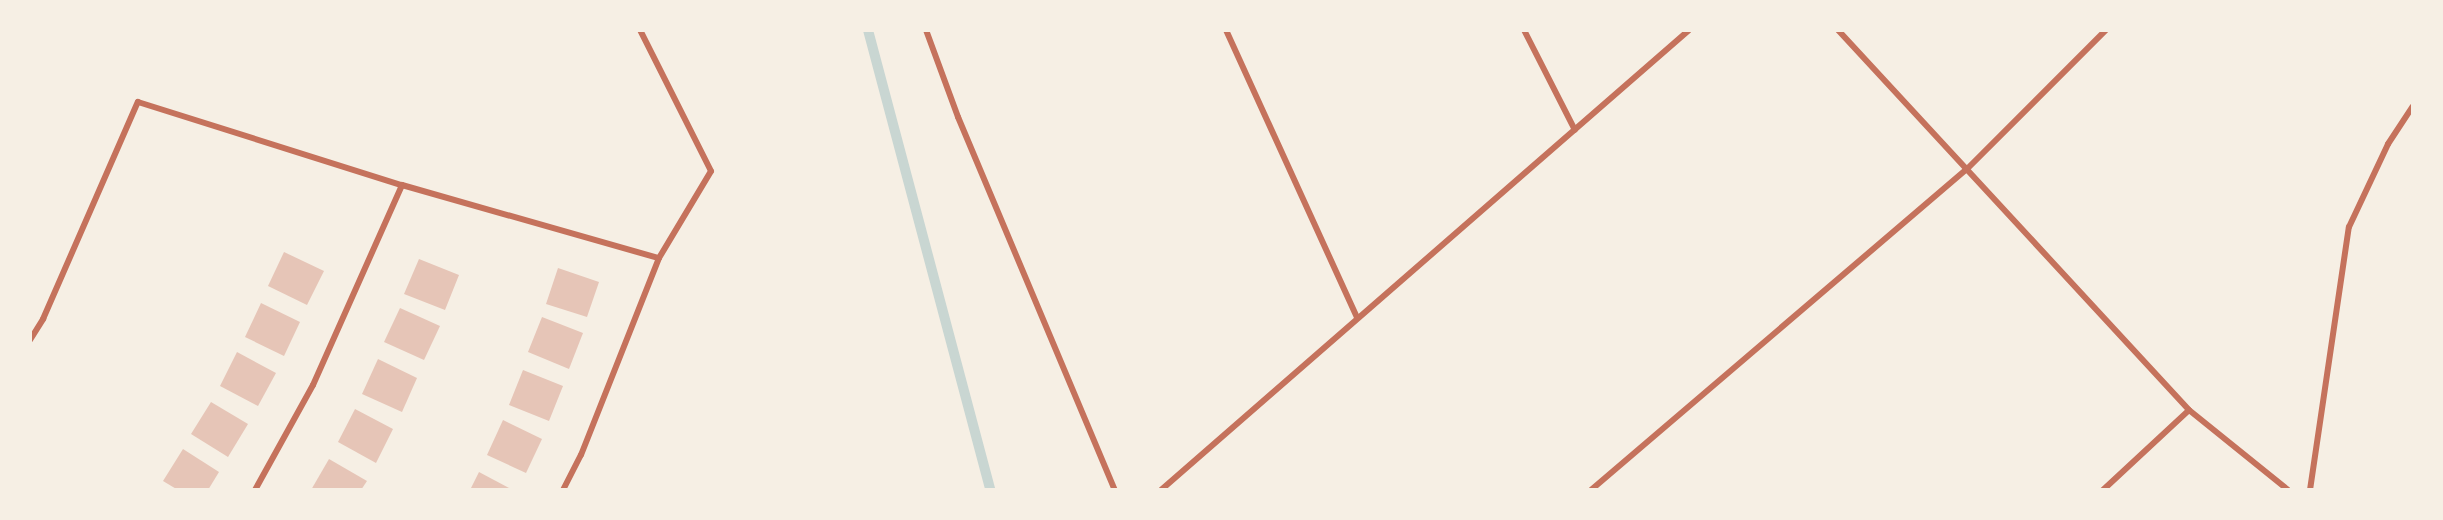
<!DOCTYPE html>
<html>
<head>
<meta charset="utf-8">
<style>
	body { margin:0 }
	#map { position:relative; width:2443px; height:520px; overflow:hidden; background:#f6efe4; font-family:Arial,sans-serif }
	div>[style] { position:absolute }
	.stream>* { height:10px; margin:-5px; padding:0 5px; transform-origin:5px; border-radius:5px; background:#c9d6d2 }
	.building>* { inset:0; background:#e6c5b7 }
	.minor>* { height:6px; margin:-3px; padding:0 3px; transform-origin:3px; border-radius:3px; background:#c5725c }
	span { translate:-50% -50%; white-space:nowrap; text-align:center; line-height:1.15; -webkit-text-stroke:4.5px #f6efe4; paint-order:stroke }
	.frame { position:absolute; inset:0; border:32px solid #f6efe4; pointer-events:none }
</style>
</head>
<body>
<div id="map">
	<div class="stream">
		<div style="left:868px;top:30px;width:476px;rotate:75.1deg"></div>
	</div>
	<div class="building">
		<div style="clip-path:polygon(284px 252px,324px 271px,307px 305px,268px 286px)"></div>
		<div style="clip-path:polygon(419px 259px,459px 275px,445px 310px,404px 294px)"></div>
		<div style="clip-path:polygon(558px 268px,599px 282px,587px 317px,546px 304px)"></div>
		<div style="clip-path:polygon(261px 303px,300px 322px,284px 356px,245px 337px)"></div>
		<div style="clip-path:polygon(400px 308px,440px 326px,424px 360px,384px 342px)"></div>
		<div style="clip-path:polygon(542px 317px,583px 333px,569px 369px,528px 352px)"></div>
		<div style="clip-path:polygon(237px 352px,276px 373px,258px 406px,220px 386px)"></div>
		<div style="clip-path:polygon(378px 359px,417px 378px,402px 412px,362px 394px)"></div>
		<div style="clip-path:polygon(523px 370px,563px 386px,549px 421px,509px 405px)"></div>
		<div style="clip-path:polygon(211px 402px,248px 424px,228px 457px,191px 434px)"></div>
		<div style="clip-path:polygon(355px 409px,393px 429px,376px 463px,338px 442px)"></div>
		<div style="clip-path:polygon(503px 420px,542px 439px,526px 473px,487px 455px)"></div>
		<div style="clip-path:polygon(183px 449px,219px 472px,208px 490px,178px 490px,163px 481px)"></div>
		<div style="clip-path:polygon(329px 459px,367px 481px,361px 490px,311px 490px)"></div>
		<div style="clip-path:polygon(479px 472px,513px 490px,470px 490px)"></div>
	</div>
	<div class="minor">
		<div style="left:926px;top:30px;width:93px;rotate:69.8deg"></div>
		<div style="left:958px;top:117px;width:405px;rotate:67.2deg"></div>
		<div style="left:1226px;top:30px;width:316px;rotate:65.5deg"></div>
		<div style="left:1524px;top:30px;width:112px;rotate:63deg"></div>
		<div style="left:1838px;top:30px;width:517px;rotate:47.27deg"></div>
		<div style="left:2189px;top:410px;width:127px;rotate:38.9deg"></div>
		<div style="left:30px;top:340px;width:25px;rotate:-58deg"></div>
		<div style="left:43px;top:319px;width:237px;rotate:-66.4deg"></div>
		<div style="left:138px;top:102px;width:277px;rotate:17.5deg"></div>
		<div style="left:402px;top:185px;width:267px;rotate:15.9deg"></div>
		<div style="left:255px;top:490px;width:120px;rotate:-61.1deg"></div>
		<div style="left:313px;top:385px;width:219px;rotate:-66deg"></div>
		<div style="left:563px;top:490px;width:39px;rotate:-63deg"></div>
		<div style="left:581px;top:455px;width:212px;rotate:-68.4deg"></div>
		<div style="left:659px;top:258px;width:101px;rotate:-59.1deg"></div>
		<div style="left:711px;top:171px;width:158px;rotate:-116.7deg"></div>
		<div style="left:1161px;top:490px;width:700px;rotate:-41.06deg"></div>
		<div style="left:1591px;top:490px;width:493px;rotate:-40.5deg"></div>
		<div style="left:1966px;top:170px;width:198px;rotate:-45deg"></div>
		<div style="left:2103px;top:490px;width:117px;rotate:-42.9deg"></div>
		<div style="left:2310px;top:490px;width:266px;rotate:-81.6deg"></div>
		<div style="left:2349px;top:227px;width:92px;rotate:-64.8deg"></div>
		<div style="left:2388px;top:144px;width:45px;rotate:-56.7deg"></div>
	</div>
	<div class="frame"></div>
</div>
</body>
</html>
